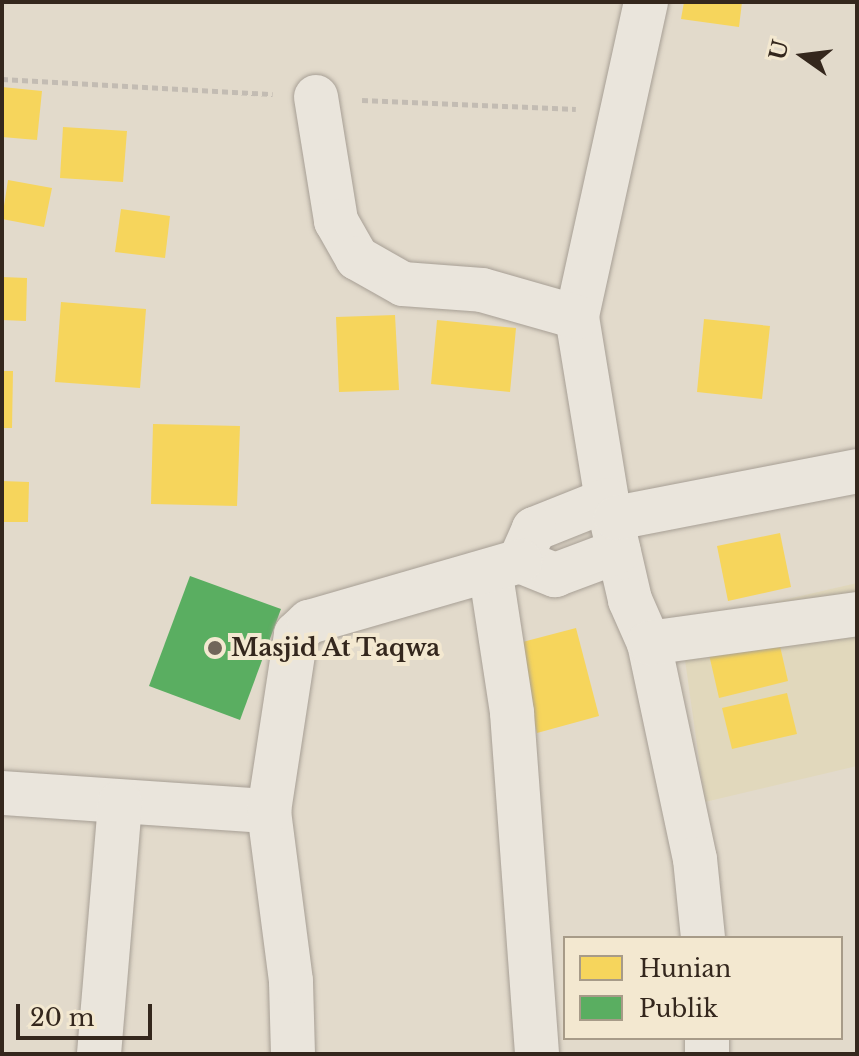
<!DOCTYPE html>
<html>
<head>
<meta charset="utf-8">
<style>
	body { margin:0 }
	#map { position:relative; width:859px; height:1056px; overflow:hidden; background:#e2dacb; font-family:"Libre Baskerville",serif }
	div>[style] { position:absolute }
	.farmland>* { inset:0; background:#e1d8bc }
	.homes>* { inset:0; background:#f6d55c }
	.public>* { inset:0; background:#5aae61 }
	.path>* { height:5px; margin-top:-2.5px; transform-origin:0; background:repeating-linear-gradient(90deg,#c3bcb3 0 6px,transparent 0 10px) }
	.roads { filter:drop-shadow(0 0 2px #a79f95) drop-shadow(0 0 2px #a79f95) }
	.street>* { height:44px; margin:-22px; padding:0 22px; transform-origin:22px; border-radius:22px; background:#eae5dc }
	.dots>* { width:22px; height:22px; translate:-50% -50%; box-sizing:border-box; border:4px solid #f3e8d0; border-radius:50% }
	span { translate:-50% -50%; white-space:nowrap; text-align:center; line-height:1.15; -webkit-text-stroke:8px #f3e8d0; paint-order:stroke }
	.poi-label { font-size:24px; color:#34271d; font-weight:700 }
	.left { translate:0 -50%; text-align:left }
	.frame { position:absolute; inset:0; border:4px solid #34271d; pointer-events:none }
	.legend { position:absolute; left:563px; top:936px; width:280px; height:104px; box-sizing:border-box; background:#f3e8d0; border:2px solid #a79b88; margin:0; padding:10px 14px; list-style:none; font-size:24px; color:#34271d }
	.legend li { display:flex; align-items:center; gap:16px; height:40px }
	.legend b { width:40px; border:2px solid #a79b88 }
	.north { position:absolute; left:763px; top:16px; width:80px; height:80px; -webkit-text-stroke:6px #f3e8d0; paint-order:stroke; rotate:284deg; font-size:22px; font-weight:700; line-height:32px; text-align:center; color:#34271d }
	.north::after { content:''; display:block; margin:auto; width:28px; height:36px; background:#34271d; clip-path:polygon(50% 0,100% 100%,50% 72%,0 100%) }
	.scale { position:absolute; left:16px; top:1004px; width:136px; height:36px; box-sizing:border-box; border:4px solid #34271d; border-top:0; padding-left:10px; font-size:24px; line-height:28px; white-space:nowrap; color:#34271d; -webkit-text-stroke:6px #f3e8d0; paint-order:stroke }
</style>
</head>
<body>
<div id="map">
	<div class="farmland">
		<div style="clip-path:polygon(857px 583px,857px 766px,705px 802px,680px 624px)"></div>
	</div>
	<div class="homes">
		<div style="clip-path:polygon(684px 2px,742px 2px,739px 27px,681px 19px)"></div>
		<div style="clip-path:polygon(2px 87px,42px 91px,37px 140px,2px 137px)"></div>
		<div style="clip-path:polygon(63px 127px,127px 131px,123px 182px,60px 178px)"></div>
		<div style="clip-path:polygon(8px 180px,52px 188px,44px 227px,2px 219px)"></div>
		<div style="clip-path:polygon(121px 209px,170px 216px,165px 258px,115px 252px)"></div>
		<div style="clip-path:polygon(2px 277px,27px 278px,26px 321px,2px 320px)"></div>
		<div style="clip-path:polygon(61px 302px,146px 309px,140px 388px,55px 382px)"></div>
		<div style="clip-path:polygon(395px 315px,399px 390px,339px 392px,336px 317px)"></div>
		<div style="clip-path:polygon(704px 319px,770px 326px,762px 399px,697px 392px)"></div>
		<div style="clip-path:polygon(437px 320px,516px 328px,510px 392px,431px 384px)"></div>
		<div style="clip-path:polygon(2px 371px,13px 371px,12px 428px,2px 428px)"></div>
		<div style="clip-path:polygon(153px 424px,240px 426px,237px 506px,151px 504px)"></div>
		<div style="clip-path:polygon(2px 481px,29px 482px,28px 522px,2px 522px)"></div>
		<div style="clip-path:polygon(780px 533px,791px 587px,728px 601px,717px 546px)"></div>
		<div style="clip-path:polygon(576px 628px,599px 716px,537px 733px,515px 644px)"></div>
		<div style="clip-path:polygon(777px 633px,788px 681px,719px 698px,708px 650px)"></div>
		<div style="clip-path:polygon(787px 693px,797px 734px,732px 749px,722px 708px)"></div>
	</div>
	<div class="public">
		<div style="clip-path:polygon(190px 576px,281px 609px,240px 720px,149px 686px)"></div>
	</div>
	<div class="path">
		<div style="left:2px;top:79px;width:271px;rotate:3.2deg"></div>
		<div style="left:362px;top:100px;width:214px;rotate:2.4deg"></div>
	</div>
	<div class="roads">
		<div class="street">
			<div style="left:646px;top:2px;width:322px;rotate:102.4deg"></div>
			<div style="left:577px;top:317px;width:185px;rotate:80.7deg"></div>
			<div style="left:607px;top:500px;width:103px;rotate:77deg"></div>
			<div style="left:630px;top:600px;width:47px;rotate:66.2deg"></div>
			<div style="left:649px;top:643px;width:221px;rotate:78deg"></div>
			<div style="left:695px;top:859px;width:79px;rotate:84.2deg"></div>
			<div style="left:316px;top:97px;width:126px;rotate:80.8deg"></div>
			<div style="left:336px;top:221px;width:43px;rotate:60.4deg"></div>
			<div style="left:357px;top:258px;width:53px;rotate:29.5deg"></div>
			<div style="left:403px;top:284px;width:79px;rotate:4.3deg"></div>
			<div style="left:482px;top:290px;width:99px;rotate:15.9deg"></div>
			<div style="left:607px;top:500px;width:79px;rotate:158.3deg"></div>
			<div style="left:534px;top:529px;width:35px;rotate:114deg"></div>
			<div style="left:520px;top:561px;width:38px;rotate:22deg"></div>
			<div style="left:555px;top:575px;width:68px;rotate:-20.6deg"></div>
			<div style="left:616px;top:518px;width:246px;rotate:-11deg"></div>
			<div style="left:491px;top:575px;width:140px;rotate:81.3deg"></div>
			<div style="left:512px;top:713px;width:342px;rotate:85.8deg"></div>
			<div style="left:649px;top:643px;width:210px;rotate:-7.9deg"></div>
			<div style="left:2px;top:793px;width:268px;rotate:3.9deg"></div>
			<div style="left:99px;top:1054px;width:252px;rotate:-85.2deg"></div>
			<div style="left:293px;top:1054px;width:73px;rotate:-91.6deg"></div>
			<div style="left:291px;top:981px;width:171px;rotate:-97.4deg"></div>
			<div style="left:269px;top:811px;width:179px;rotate:-81.3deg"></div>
			<div style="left:296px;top:634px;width:18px;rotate:-43deg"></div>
			<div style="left:309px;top:622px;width:220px;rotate:-16.1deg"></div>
			<div style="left:707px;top:1054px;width:16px;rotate:-90deg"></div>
		</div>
	</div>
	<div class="dots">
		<div style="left:215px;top:648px;background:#71665a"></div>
	</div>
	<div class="poi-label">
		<span class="left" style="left:231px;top:648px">Masjid At Taqwa</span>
	</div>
	<div class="frame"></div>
	<ul class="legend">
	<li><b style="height:22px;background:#f6d55c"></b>Hunian</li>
	<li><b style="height:22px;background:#5aae61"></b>Publik</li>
	</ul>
	<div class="north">U</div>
	<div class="scale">20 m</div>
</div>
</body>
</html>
